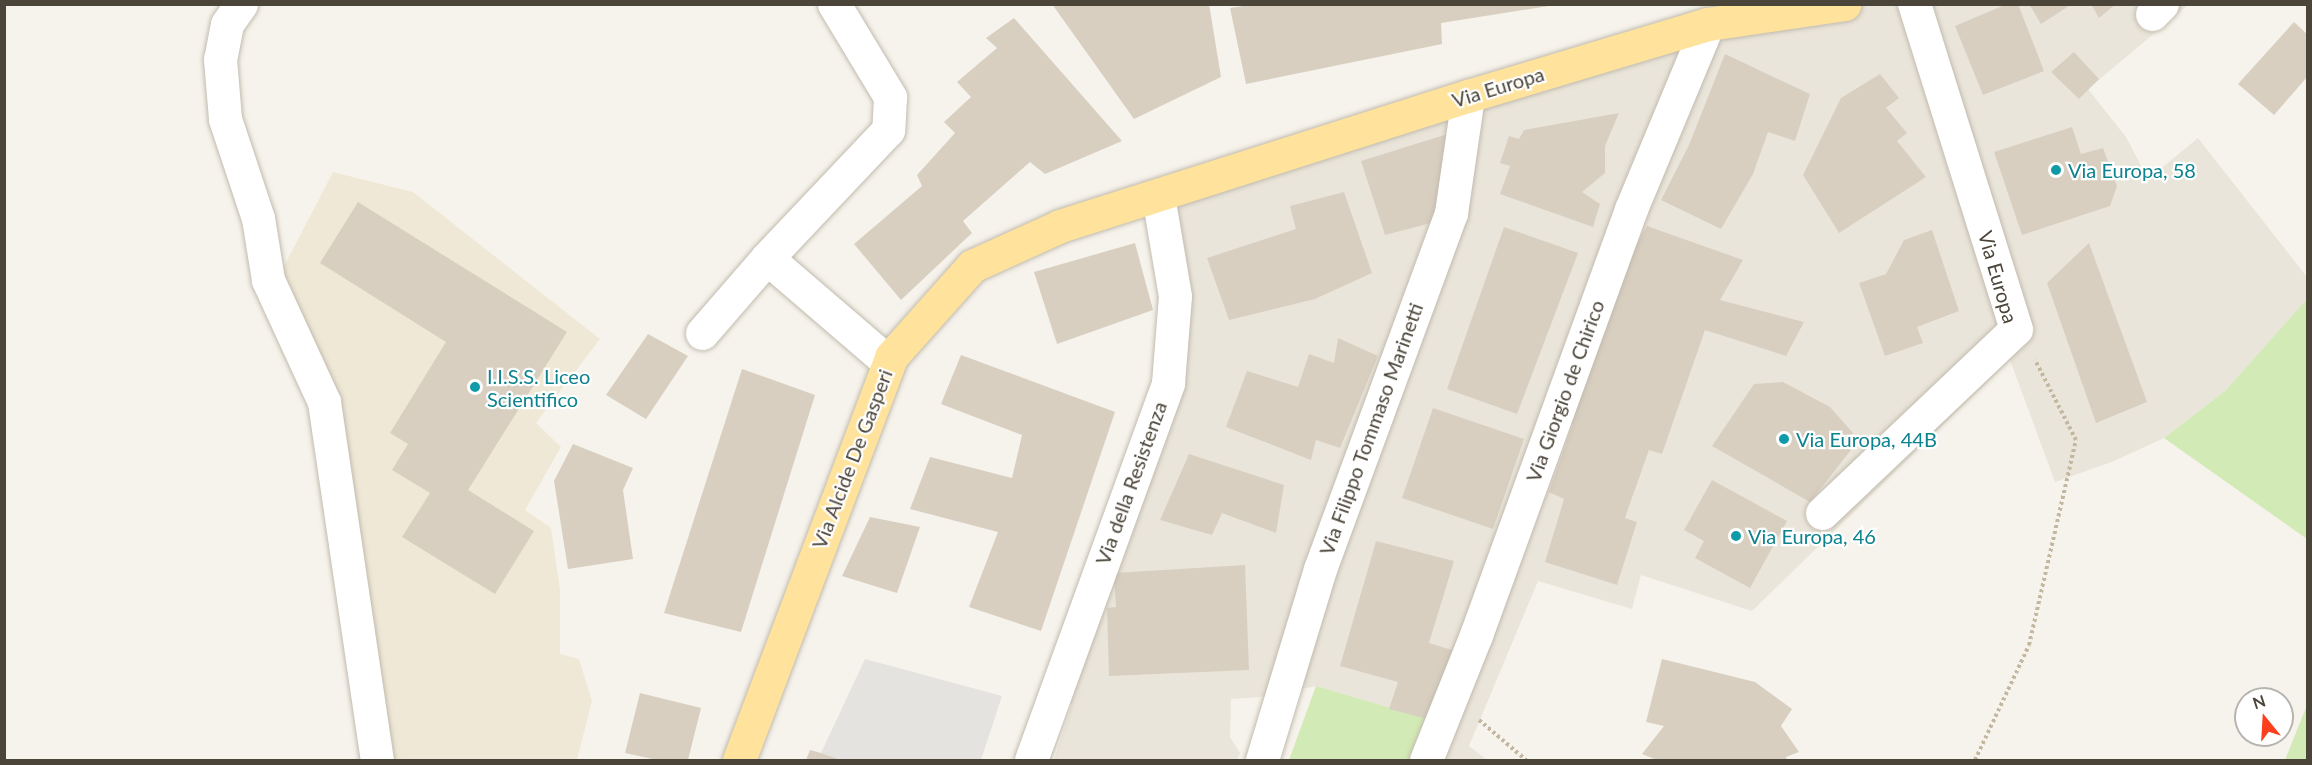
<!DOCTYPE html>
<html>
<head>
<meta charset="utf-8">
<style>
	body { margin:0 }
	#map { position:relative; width:2312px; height:765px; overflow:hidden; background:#f6f3ec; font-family:Lato,sans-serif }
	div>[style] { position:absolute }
	.residential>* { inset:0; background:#eae5da }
	.education>* { inset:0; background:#efe8d6 }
	.green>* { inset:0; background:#d2eab5 }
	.parking>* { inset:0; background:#e5e3e0 }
	.building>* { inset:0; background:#d8cfc1 }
	.path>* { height:4px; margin-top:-2px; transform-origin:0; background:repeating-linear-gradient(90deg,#c4b79f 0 3px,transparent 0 6px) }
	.roads { filter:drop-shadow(0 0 2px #c2bbae) drop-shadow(0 0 2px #c2bbae) }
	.minor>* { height:33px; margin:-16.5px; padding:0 16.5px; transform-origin:16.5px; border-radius:16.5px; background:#fff }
	.major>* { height:33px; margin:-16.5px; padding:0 16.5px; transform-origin:16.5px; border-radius:16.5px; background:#ffe39c }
	.dots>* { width:16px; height:16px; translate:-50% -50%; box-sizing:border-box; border:3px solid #fff; border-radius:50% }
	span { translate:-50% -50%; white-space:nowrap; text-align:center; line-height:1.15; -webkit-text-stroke:4.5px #fff; paint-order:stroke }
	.street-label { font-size:20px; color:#4b4439 }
	.culture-label { font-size:20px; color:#0d838f }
	.left { translate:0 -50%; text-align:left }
	.frame { position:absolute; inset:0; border:6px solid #4b4439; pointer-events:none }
	.north { position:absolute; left:2234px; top:687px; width:60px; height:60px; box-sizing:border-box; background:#fff; border:2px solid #b7b4b0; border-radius:50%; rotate:342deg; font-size:16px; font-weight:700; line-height:24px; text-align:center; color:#4b4439 }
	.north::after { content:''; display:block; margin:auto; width:21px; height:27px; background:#fc3f1d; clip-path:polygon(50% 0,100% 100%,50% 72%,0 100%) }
</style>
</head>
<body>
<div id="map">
	<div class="residential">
		<div style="clip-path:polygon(1845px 4px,2188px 5px,2088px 89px,2126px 137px,2148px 179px,2198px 138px,2307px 277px,2307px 299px,2225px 391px,2164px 438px,2114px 461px,2055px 482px,2010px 360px,1752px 611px,1641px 575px,1632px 609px,1538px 581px,1469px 746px,1487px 760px,1418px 760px,1430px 720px,1316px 686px,1263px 697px,1231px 699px,1230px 737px,1240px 753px,1237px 760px,1054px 760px,1072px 704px,1050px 703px,1168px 383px,1158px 195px,1468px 96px)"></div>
	</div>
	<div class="education">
		<div style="clip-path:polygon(333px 172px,413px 192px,600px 339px,536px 423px,561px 447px,525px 510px,551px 528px,560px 590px,560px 654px,579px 659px,592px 701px,577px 760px,388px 760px,281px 272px)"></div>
	</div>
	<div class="green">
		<div style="clip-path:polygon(2307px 299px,2307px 539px,2164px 438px,2225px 391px)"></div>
		<div style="clip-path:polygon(1316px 686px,1431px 720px,1418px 760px,1289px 760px)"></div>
		<div style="clip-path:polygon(2307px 705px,2307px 760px,2285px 760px)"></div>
	</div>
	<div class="parking">
		<div style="clip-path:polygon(865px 659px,1002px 696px,981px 760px,841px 760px,821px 753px)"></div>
	</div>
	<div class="building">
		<div style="clip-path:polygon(1052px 4px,1209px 4px,1221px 77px,1134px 119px)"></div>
		<div style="clip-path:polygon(1256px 4px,1549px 4px,1549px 6px,1441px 23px,1442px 44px,1246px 84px,1230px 8px)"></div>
		<div style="clip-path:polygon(2007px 4px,2018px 4px,2044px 71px,1983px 95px,1955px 26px)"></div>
		<div style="clip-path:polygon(2029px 4px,2072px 4px,2041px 24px)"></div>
		<div style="clip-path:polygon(2091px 4px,2116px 4px,2099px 18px)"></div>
		<div style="clip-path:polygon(1014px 18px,1122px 141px,1045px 174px,1030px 162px,963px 221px,972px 233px,901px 300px,854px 244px,922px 186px,917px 175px,955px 133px,944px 122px,971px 97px,957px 82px,997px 48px,986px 38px)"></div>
		<div style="clip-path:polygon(2294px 22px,2307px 34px,2307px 77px,2274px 115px,2238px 84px)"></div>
		<div style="clip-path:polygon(2074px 52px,2099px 79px,2079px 99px,2051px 72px)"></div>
		<div style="clip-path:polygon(1725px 54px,1810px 94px,1795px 141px,1768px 132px,1753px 174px,1721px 229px,1661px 200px,1689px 145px)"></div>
		<div style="clip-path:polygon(1880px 74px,1899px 98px,1886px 108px,1907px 133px,1897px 141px,1926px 177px,1839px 233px,1803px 175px,1841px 98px)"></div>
		<div style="clip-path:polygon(1619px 113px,1605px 146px,1605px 173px,1582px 192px,1600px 204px,1593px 227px,1500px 194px,1510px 166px,1500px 163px,1509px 136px,1519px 139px,1524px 130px)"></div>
		<div style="clip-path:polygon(2072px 127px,2081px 154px,2103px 148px,2117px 186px,2110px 206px,2022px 235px,1994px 152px)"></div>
		<div style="clip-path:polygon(1451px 133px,1435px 222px,1385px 235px,1361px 161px)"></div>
		<div style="clip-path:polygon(1344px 192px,1372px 273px,1315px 299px,1229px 320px,1207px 258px,1296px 229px,1290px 206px)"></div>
		<div style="clip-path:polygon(358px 202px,567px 332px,468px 490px,534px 531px,495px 594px,402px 537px,430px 493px,392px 470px,408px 444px,390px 433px,446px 342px,320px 263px)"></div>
		<div style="clip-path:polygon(1647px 226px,1743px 260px,1720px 300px,1804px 322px,1786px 356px,1705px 330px,1662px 454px,1649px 450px,1629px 506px,1625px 518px,1637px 522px,1617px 585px,1545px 562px,1564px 499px,1549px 492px,1573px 424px,1564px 422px,1607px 296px)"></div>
		<div style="clip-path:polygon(1504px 227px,1578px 253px,1517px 414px,1447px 389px)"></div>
		<div style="clip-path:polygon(1932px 230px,1959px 311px,1917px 327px,1923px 343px,1885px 356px,1859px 283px,1886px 274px,1904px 240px)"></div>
		<div style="clip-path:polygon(1135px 243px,1153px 310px,1057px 344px,1034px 272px)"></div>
		<div style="clip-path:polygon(2089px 243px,2147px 402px,2096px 423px,2047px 283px)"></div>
		<div style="clip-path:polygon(648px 334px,688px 356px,646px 419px,606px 395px)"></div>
		<div style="clip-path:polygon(1338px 338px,1378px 356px,1340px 448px,1316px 440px,1311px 460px,1226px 427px,1247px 371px,1298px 387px,1309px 354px,1334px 363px)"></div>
		<div style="clip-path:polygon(961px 355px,1115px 412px,1041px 631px,969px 607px,998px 532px,910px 509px,930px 457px,1012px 478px,1022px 435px,941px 404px)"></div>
		<div style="clip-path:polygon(742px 369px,815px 395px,741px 632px,664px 613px)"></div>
		<div style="clip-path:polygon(1783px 382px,1830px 407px,1853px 433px,1851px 450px,1810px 502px,1712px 446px,1754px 384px)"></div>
		<div style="clip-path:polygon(1433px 408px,1524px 439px,1493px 529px,1402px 498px)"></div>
		<div style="clip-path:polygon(573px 444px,633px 468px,623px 490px,633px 559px,568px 569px,554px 481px)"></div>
		<div style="clip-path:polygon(1189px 454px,1284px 485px,1276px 533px,1222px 513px,1212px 535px,1160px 520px)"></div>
		<div style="clip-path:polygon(1712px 480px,1787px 521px,1750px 588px,1695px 558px,1704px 541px,1684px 530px)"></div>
		<div style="clip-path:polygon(870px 517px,920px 527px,897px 593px,842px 576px)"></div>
		<div style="clip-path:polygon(1376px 541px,1454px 561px,1429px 643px,1455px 651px,1431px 720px,1389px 709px,1398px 682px,1340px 666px)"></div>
		<div style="clip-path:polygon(1245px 565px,1249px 670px,1109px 676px,1107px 608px,1116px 607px,1114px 573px)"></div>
		<div style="clip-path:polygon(1662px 659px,1755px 682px,1792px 709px,1781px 726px,1799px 752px,1786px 757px,1787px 760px,1657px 760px,1642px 754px,1664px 726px,1646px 722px)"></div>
		<div style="clip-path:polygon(640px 693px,701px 708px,688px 760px,657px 760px,625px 753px)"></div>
		<div style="clip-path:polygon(810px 750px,821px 753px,841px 760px,806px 760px)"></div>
	</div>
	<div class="path">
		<div style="left:1479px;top:720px;width:62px;rotate:40.4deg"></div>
		<div style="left:1975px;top:760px;width:127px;rotate:-64.8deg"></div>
		<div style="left:2029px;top:645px;width:210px;rotate:-77.1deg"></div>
		<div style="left:2076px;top:440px;width:90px;rotate:-117.1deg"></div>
	</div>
	<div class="roads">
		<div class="minor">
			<div style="left:241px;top:4px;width:24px;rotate:125deg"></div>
			<div style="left:227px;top:24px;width:36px;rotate:101deg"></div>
			<div style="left:220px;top:59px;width:60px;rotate:85.2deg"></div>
			<div style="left:225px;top:119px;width:104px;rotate:71.6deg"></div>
			<div style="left:258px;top:218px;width:63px;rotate:80.8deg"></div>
			<div style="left:268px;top:280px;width:134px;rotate:65.3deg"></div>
			<div style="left:324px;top:402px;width:362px;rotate:81.6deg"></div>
			<div style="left:834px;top:4px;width:109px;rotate:58.9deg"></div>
			<div style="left:890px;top:97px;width:33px;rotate:93deg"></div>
			<div style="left:888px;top:130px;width:176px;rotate:133.4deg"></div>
			<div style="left:767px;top:258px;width:160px;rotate:40.7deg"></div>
			<div style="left:2152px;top:14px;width:14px;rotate:-45deg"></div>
			<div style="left:702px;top:333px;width:99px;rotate:-49.1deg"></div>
			<div style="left:1822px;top:513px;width:267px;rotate:-43.5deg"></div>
			<div style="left:2016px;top:329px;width:341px;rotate:-107.4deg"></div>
			<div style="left:1031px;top:760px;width:401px;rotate:-70deg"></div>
			<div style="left:1168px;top:383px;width:87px;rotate:-85.4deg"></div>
			<div style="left:1175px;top:296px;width:102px;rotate:-99.6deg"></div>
			<div style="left:1262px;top:760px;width:200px;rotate:-73.1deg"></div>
			<div style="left:1320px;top:569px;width:379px;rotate:-69.8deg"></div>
			<div style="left:1451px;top:213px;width:118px;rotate:-81.7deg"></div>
			<div style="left:1426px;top:760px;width:135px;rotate:-68.2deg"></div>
			<div style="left:1476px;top:635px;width:453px;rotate:-70deg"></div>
			<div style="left:1631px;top:209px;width:200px;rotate:-67.4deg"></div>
		</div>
		<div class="major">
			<div style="left:739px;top:760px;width:431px;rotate:-69.3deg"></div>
			<div style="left:891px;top:357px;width:122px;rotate:-48.3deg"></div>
			<div style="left:972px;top:266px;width:97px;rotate:-24.4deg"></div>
			<div style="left:1060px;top:226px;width:428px;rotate:-17.7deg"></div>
			<div style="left:1468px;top:96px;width:251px;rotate:-16.7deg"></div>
			<div style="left:1708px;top:24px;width:138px;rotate:-8.3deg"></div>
		</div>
	</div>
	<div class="dots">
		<div style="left:2056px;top:170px;background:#0f9aa8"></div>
		<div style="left:475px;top:387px;background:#0f9aa8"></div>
		<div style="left:1784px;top:439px;background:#0f9aa8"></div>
		<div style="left:1736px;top:536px;background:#0f9aa8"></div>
	</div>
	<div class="street-label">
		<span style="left:1498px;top:87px;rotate:-17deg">Via Europa</span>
		<span style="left:1998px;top:277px;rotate:74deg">Via Europa</span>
		<span style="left:1565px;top:391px;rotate:-70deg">Via Giorgio de Chirico</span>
		<span style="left:1371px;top:429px;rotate:-70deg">Via Filippo Tommaso Marinetti</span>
		<span style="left:852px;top:459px;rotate:-69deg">Via Alcide De Gasperi</span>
		<span style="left:1131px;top:483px;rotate:-70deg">Via della Resistenza</span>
	</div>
	<div class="culture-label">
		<span class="left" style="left:2068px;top:170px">Via Europa, 58</span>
		<span class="left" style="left:487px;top:388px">I.I.S.S. Liceo<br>Scientifico</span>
		<span class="left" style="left:1796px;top:439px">Via Europa, 44B</span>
		<span class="left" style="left:1748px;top:536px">Via Europa, 46</span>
	</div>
	<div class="frame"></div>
	<div class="north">N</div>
</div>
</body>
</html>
